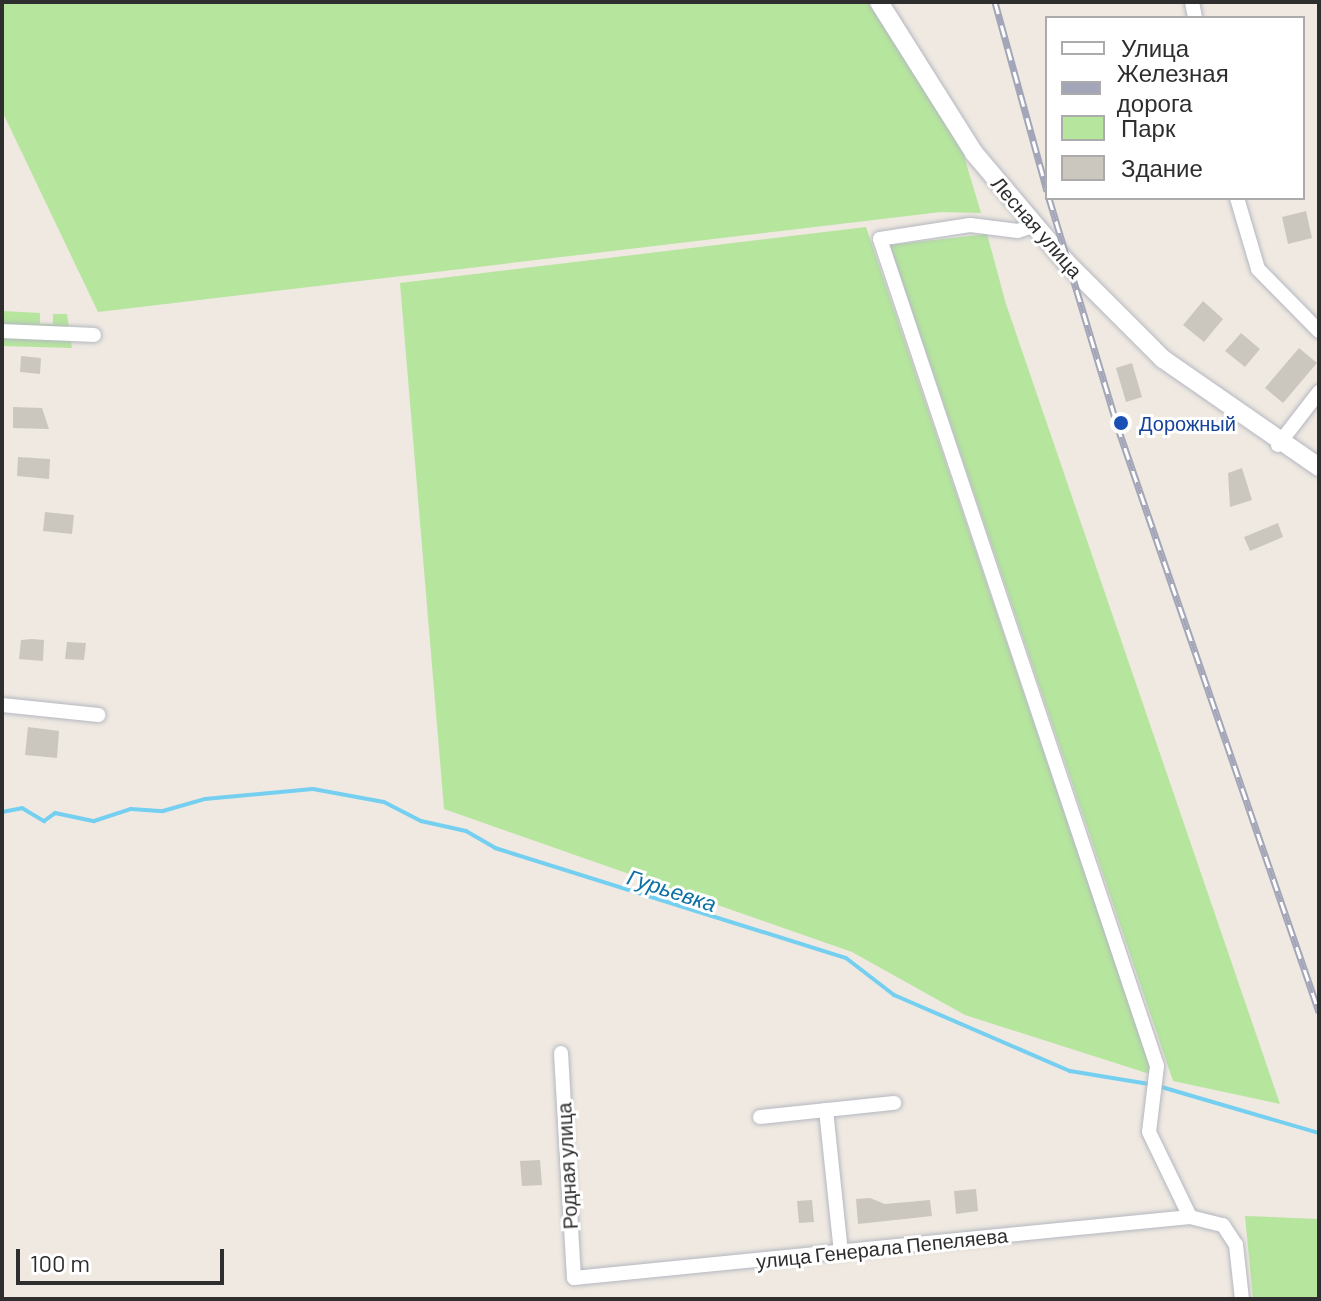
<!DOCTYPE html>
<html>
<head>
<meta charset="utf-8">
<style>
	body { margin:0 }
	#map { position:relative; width:1321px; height:1301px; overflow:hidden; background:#efe9e1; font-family:Barlow,sans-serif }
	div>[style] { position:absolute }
	.green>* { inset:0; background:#b6e59e }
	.stream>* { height:4px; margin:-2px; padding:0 2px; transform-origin:2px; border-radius:2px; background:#75cff0 }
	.building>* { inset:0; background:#cbc7bf }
	.roads { filter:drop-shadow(0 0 2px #b4b7c1) drop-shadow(0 0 2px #b4b7c1) }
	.minor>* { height:14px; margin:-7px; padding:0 7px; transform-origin:7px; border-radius:7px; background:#fff }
	.tertiary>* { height:18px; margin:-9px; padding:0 9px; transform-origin:9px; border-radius:9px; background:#fff }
	.rail>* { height:7px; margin-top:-3.5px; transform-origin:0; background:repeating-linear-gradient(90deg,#fff 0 12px,#a3a6b8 0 24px); box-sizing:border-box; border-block:2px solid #a3a6b8 }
	.dots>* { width:22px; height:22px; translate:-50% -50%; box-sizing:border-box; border:4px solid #fff; border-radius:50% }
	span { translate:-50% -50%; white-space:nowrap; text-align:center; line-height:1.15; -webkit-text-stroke:6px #fff; paint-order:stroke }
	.street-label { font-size:20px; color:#2e2e2e }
	.transit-label { font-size:20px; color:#164399 }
	.left { translate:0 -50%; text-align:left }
	.water-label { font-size:22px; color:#0d6fa3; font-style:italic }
	.frame { position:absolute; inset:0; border:4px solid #2e2e2e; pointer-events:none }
	.legend { position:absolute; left:1045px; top:16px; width:260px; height:184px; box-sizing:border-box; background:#fff; border:2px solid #ababab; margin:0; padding:10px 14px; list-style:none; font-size:24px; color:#2e2e2e }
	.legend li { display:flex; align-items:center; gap:16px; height:40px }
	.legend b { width:40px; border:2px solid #ababab }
	.scale { position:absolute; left:16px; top:1249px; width:208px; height:36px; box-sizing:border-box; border:4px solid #2e2e2e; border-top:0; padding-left:10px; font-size:24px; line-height:28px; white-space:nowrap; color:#2e2e2e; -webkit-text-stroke:6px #fff; paint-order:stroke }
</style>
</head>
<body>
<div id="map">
	<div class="green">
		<div style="clip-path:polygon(2px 2px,885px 2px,959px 139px,981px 213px,941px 212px,98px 312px,2px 111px)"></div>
		<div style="clip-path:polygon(866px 227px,1153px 1075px,965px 1015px,852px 952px,444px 809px,400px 283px)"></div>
		<div style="clip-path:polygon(987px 234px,1006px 304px,1280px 1104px,1173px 1081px,890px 245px)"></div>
		<div style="clip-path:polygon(2px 311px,40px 313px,40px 324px,53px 324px,53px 314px,67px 314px,72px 348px,2px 346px)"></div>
		<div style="clip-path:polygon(1245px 1216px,1318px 1219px,1319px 1299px,1253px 1299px)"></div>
	</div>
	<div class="stream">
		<div style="left:2px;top:812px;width:20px;rotate:-11deg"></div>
		<div style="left:22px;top:808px;width:26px;rotate:31deg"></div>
		<div style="left:44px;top:821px;width:14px;rotate:-36deg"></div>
		<div style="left:55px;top:813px;width:40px;rotate:12deg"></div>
		<div style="left:94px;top:821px;width:39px;rotate:-18deg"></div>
		<div style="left:131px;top:809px;width:32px;rotate:4deg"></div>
		<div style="left:163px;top:811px;width:44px;rotate:-15.9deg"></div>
		<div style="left:205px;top:799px;width:108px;rotate:-5.3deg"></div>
		<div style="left:313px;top:789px;width:72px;rotate:10.4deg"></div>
		<div style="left:384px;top:802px;width:42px;rotate:27.2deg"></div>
		<div style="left:421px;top:821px;width:46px;rotate:12.5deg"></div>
		<div style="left:466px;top:831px;width:34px;rotate:30deg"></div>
		<div style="left:495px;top:848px;width:368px;rotate:17.4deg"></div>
		<div style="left:846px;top:958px;width:61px;rotate:37.6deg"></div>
		<div style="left:894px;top:995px;width:192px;rotate:23.4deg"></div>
		<div style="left:1070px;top:1071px;width:80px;rotate:9.3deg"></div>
		<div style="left:1158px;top:1086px;width:168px;rotate:16.3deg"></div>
	</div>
	<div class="building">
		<div style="clip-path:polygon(1306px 211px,1312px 238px,1288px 244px,1282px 217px)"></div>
		<div style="clip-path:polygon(1203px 301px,1223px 319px,1204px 342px,1183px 325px)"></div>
		<div style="clip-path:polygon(1241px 333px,1260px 349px,1245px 367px,1225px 351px)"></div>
		<div style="clip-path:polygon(1299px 348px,1317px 363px,1283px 403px,1265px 388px)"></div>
		<div style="clip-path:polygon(21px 356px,41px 358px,40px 374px,20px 372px)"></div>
		<div style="clip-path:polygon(1132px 363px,1142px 397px,1126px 402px,1116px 368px)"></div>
		<div style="clip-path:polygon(13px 407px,42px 408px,49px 429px,13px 428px)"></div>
		<div style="clip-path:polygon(18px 457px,50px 459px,49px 479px,17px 476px)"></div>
		<div style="clip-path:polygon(1242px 468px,1252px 500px,1230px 507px,1228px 473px)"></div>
		<div style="clip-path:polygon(45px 512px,74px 515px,72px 534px,43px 531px)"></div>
		<div style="clip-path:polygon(1278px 523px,1283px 537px,1250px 551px,1244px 537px)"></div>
		<div style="clip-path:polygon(32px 639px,44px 640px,43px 661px,19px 659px,21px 640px)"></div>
		<div style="clip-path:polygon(67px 642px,86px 643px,84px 660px,65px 659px)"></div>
		<div style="clip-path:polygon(28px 727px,59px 731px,57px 758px,25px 755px)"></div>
		<div style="clip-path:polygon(540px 1160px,542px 1185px,522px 1186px,520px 1161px)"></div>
		<div style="clip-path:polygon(976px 1189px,978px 1211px,956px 1214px,954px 1191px)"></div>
		<div style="clip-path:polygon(870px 1198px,885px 1204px,930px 1200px,932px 1216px,858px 1224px,856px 1199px)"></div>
		<div style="clip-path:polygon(812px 1200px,814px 1222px,799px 1223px,797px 1201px)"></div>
	</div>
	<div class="roads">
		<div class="minor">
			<div style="left:1192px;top:2px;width:16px;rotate:79deg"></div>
			<div style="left:1237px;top:198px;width:74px;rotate:73.5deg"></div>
			<div style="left:1258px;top:269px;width:87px;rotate:45.5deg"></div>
			<div style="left:1033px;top:226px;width:16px;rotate:162deg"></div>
			<div style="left:1018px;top:231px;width:48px;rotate:-172.9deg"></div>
			<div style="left:970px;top:225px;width:91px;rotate:171.2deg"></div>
			<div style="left:880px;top:239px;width:872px;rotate:71.48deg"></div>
			<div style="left:1157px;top:1066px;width:66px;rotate:96.9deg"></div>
			<div style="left:1149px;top:1132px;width:94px;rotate:64.2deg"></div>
			<div style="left:2px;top:331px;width:92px;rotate:2.5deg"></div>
			<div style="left:1278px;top:445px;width:67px;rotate:-52.3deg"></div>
			<div style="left:2px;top:705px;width:97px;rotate:5.9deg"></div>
			<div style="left:561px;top:1053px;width:225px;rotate:86.7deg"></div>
			<div style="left:574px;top:1278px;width:619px;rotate:-5.66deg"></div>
			<div style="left:1190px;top:1217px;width:34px;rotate:14deg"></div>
			<div style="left:1223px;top:1225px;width:24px;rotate:57deg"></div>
			<div style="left:1236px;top:1245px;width:54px;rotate:83.7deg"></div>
			<div style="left:826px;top:1110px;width:143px;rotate:84deg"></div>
			<div style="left:760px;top:1117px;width:135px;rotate:-6deg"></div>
		</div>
		<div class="tertiary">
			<div style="left:879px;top:2px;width:178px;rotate:57.8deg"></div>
			<div style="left:974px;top:153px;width:144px;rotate:49.8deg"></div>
			<div style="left:1067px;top:263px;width:136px;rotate:45deg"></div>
			<div style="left:1163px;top:359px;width:190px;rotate:34.7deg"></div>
		</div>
	</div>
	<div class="rail">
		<div style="left:995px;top:2px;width:196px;rotate:74.6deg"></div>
		<div style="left:1049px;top:198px;width:237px;rotate:73.3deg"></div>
		<div style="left:1117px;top:425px;width:621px;rotate:71.01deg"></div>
	</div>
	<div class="dots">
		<div style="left:1121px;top:423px;background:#1a4fb4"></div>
	</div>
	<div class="street-label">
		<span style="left:1037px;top:227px;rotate:49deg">Лесная улица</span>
		<span style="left:567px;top:1166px;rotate:-93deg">Родная улица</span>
		<span style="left:882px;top:1248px;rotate:-6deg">улица Генерала Пепеляева</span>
	</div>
	<div class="transit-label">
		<span class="left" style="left:1139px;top:423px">Дорожный</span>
	</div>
	<div class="water-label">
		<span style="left:672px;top:890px;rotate:18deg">Гурьевка</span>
	</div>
	<div class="frame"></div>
	<ul class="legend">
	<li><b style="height:10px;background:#fff"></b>Улица</li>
	<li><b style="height:10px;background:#a3a6b8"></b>Железная дорога</li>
	<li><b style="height:22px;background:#b6e59e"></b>Парк</li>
	<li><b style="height:22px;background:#cbc7bf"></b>Здание</li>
	</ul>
	<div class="scale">100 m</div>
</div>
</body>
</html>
